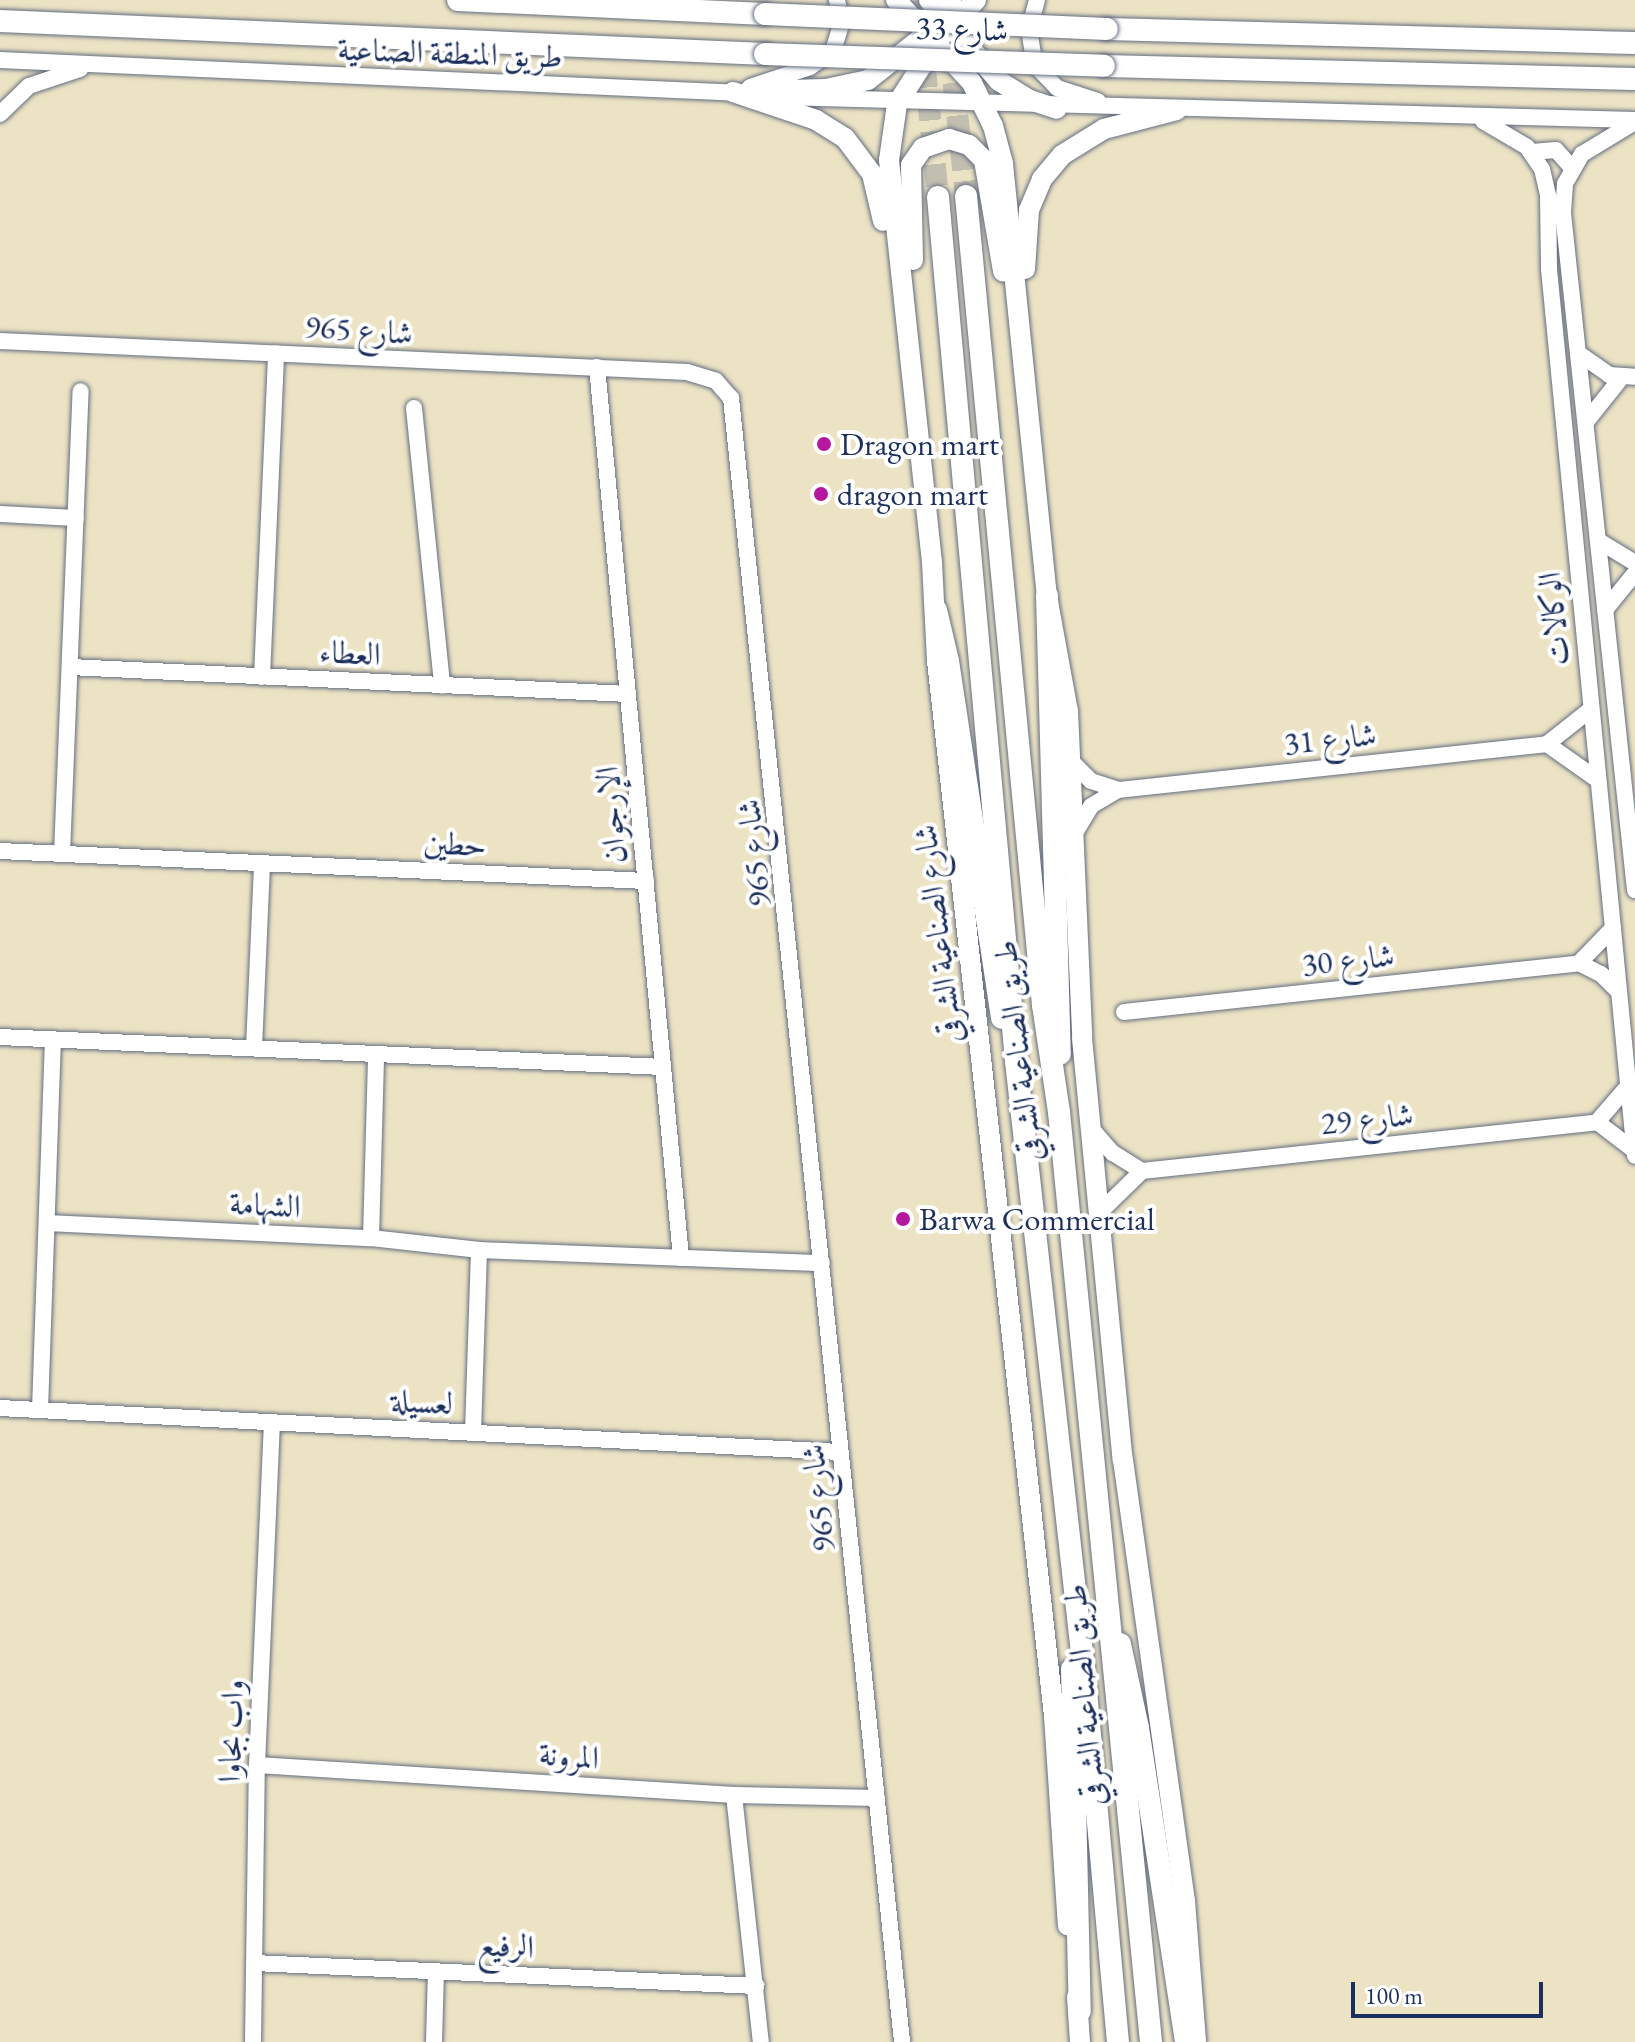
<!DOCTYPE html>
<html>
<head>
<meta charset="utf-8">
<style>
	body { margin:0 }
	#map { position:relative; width:1635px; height:2042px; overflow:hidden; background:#ece3c4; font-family:"EB Garamond",Amiri,serif }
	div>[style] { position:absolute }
	.highway-tunnel>* { height:22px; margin-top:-11px; transform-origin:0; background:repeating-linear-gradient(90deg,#c2bfb0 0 22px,transparent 0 33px) }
	.roads { filter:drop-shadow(0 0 2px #646e82) drop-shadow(0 0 2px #646e82) }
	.minor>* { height:16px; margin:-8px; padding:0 8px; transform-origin:8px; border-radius:8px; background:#fff }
	.major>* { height:20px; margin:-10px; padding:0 10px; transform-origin:10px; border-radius:10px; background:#fff }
	.highway>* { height:22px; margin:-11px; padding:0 11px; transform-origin:11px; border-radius:11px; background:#fff }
	.bridges { filter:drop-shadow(0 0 2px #646e82) drop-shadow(0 0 2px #646e82) }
	.highway-bridge>* { height:22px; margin:-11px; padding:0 11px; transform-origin:11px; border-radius:11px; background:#fff }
	.dots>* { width:22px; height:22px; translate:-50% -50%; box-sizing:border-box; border:4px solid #fff; border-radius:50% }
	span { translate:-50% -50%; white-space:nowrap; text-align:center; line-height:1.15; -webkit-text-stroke:8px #fff; paint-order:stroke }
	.street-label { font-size:32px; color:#1b2f5e }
	.poi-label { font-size:32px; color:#1b2f5e }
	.left { translate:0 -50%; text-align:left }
	.scale { position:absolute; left:1351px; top:1982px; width:192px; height:36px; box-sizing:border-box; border:4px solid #1b2f5e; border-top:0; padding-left:10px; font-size:24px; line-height:28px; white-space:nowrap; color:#1b2f5e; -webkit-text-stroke:6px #fff; paint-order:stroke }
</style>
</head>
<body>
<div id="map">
	<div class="highway-tunnel">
		<div style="left:918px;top:0;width:198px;rotate:84.2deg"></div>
		<div style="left:950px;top:50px;width:147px;rotate:83.7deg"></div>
	</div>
	<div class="roads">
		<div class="minor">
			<div style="left:1037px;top:0;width:30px;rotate:105deg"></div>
			<div style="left:1029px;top:29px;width:36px;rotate:81deg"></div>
			<div style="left:1035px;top:65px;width:32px;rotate:46deg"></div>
			<div style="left:1057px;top:88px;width:43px;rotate:17.6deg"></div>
			<div style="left:0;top:60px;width:743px;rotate:2.55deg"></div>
			<div style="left:750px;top:87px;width:63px;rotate:-18.4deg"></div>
			<div style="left:810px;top:67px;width:28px;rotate:-35deg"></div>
			<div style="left:833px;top:51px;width:30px;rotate:-73deg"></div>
			<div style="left:842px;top:22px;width:23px;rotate:-103deg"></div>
			<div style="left:781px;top:97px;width:854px;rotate:1.54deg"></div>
			<div style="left:0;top:114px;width:40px;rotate:-44deg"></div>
			<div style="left:29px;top:86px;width:54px;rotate:-18.4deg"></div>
			<div style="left:1483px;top:121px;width:51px;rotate:30.6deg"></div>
			<div style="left:1527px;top:147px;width:27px;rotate:56deg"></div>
			<div style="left:1542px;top:169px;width:28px;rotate:77deg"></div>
			<div style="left:1548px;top:196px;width:73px;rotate:89.2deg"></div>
			<div style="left:1549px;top:269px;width:891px;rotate:84.46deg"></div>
			<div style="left:1635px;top:122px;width:62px;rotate:148.9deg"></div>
			<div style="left:1582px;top:154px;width:34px;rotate:120deg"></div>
			<div style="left:1565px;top:184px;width:29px;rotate:94deg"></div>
			<div style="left:1563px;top:213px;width:681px;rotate:83.93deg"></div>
			<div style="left:1532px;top:152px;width:24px;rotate:-5deg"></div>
			<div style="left:1556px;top:150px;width:24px;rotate:48deg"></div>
			<div style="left:0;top:341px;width:688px;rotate:2.58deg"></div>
			<div style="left:687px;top:372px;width:30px;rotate:17deg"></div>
			<div style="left:716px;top:381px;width:23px;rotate:49deg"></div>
			<div style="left:731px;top:398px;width:1653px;rotate:84.06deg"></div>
			<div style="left:1578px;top:353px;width:38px;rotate:35deg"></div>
			<div style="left:1609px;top:375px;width:26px;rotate:4deg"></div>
			<div style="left:597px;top:367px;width:895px;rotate:84.61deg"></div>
			<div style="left:414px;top:408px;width:279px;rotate:84.2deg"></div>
			<div style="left:1586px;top:422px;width:56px;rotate:-51.5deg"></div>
			<div style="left:0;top:514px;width:76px;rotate:3deg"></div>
			<div style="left:1599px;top:541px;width:42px;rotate:31.4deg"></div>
			<div style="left:1605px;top:610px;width:48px;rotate:-51deg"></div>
			<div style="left:70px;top:667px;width:559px;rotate:2.77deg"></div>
			<div style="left:262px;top:677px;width:324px;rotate:-87.5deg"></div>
			<div style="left:1547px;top:744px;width:62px;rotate:35.2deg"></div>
			<div style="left:1071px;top:761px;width:28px;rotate:45deg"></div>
			<div style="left:1091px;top:781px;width:28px;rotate:18deg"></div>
			<div style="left:1075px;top:833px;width:31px;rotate:-59deg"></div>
			<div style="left:1091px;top:806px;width:31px;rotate:-31deg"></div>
			<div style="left:1118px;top:790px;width:431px;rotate:-6.1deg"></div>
			<div style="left:1547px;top:744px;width:56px;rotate:-38.5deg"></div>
			<div style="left:0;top:851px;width:647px;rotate:2.66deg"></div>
			<div style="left:62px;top:854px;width:463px;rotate:-87.7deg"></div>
			<div style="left:1579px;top:963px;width:49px;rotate:-45.8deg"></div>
			<div style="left:1124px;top:1012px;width:458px;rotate:-6.1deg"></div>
			<div style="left:1579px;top:963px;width:25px;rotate:27deg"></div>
			<div style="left:1601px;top:974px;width:25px;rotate:45deg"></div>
			<div style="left:0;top:1037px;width:664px;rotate:2.59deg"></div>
			<div style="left:254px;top:1048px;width:185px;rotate:-87.5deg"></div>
			<div style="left:1597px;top:1122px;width:48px;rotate:-49.3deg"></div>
			<div style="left:1090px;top:1127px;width:35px;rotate:49deg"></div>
			<div style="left:1113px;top:1153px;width:34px;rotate:32deg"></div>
			<div style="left:1101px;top:1211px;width:57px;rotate:-44.3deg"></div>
			<div style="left:1142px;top:1171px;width:458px;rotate:-6.1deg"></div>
			<div style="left:1597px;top:1122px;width:48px;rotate:37.3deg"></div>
			<div style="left:47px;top:1223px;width:324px;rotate:2.7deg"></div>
			<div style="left:371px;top:1238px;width:109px;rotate:6.3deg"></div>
			<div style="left:479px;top:1250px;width:343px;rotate:2.2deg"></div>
			<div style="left:371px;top:1238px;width:184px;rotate:-88.4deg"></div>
			<div style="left:0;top:1408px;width:841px;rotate:3deg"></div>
			<div style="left:40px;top:1410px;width:371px;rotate:-88deg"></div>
			<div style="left:473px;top:1432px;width:182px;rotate:-88.1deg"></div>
			<div style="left:257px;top:1765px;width:478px;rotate:3.6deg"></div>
			<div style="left:734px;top:1795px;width:143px;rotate:1.2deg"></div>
			<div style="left:734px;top:1795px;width:248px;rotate:83.8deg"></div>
			<div style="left:254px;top:1963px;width:503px;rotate:2.62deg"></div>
			<div style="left:253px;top:2042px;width:277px;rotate:-89.2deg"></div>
			<div style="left:257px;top:1765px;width:343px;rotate:-87.5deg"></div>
			<div style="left:434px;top:2042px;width:71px;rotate:-88.4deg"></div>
		</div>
		<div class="major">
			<div style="left:896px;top:0;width:113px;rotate:47.5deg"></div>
			<div style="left:972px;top:83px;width:48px;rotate:64deg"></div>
			<div style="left:993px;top:126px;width:39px;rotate:75deg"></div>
			<div style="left:1003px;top:164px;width:434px;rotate:84.2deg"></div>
			<div style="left:1047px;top:596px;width:117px;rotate:79.7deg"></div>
			<div style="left:1068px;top:711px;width:327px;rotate:87.5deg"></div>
			<div style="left:1082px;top:1038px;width:424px;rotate:84.5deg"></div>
			<div style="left:1123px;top:1460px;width:445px;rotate:82deg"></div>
			<div style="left:1185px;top:1901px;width:141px;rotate:85.5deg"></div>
			<div style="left:929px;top:0;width:107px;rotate:49.2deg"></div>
			<div style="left:999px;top:81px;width:36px;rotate:32deg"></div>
			<div style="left:1030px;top:100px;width:28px;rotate:18deg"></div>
			<div style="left:976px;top:0;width:55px;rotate:133.5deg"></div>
			<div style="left:938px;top:40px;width:76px;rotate:122.6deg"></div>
			<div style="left:897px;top:104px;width:57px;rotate:98.1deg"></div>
			<div style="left:889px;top:160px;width:404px;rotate:83.9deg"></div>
			<div style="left:932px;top:562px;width:99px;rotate:87.1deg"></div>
			<div style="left:937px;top:661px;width:1061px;rotate:83.67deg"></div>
			<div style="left:1054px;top:1716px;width:210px;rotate:86.2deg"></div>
			<div style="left:749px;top:91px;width:77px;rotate:-1.5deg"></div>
			<div style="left:826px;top:89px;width:43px;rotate:-12.1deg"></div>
			<div style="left:868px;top:80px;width:78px;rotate:-38.2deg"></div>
			<div style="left:929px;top:32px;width:39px;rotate:-55deg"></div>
			<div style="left:733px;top:92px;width:88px;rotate:18.6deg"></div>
			<div style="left:816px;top:120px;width:34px;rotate:32deg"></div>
			<div style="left:845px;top:138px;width:45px;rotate:53.1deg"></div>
			<div style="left:872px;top:174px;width:48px;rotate:76.8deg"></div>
			<div style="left:913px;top:260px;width:95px;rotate:-91.2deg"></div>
			<div style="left:911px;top:165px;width:21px;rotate:-55deg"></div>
			<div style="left:923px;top:148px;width:28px;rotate:-19deg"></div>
			<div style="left:949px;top:139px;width:21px;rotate:17deg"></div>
			<div style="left:969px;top:145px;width:21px;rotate:45deg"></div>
			<div style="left:984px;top:160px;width:113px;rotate:80.3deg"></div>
			<div style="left:1025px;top:269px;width:59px;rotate:-86.1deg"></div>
			<div style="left:1029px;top:210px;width:34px;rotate:-67deg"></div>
			<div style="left:1042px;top:179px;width:31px;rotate:-50deg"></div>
			<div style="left:1062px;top:155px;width:49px;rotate:-31.8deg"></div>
			<div style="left:1104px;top:129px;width:75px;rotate:-14.6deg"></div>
			<div style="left:1077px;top:1997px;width:45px;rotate:86.2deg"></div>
		</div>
		<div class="highway">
			<div style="left:458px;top:0;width:307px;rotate:2.6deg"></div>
			<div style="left:0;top:21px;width:766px;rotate:2.47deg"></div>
			<div style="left:1107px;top:29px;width:528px;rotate:1.52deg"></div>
			<div style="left:1104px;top:66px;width:531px;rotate:1.4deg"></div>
			<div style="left:966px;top:196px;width:813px;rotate:84.56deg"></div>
			<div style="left:1043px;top:1005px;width:108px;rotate:81.5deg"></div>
			<div style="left:1059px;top:1112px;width:935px;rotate:84.35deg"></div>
			<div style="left:938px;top:197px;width:868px;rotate:84.84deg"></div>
			<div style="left:1016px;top:1061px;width:623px;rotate:83.64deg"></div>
			<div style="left:1085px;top:1680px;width:364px;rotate:84.8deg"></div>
			<div style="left:1047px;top:596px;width:458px;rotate:88.4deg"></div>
			<div style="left:936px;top:610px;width:52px;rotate:76.8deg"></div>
			<div style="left:948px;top:661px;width:361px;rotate:81.4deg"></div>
			<div style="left:1120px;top:1644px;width:86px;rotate:77.9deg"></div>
			<div style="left:1138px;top:1728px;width:318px;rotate:81.3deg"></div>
			<div style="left:1072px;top:1669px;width:342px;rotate:88.7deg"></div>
		</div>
	</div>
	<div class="bridges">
		<div class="highway-bridge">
			<div style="left:765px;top:14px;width:342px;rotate:2.5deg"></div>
			<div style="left:765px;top:54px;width:339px;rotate:2deg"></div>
		</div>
	</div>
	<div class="dots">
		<div style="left:824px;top:444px;background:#b5179e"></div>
		<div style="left:821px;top:494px;background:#b5179e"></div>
		<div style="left:903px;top:1219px;background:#b5179e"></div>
	</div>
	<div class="street-label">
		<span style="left:962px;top:29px;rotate:2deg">شارع 33</span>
		<span style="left:450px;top:53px;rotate:2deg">طريق المنطقة الصناعية</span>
		<span style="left:359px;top:330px;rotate:4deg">شارع 965</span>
		<span style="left:1554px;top:619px;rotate:-96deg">الوكالات</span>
		<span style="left:350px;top:653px;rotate:3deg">العطاء</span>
		<span style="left:1330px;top:739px;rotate:-6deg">شارع 31</span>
		<span style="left:611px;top:815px;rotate:-95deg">الإرجوان</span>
		<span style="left:455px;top:844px;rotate:3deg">حطين</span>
		<span style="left:754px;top:853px;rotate:-96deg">شارع 965</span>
		<span style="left:938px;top:934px;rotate:-97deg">شارع الصناعية الشرقي</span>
		<span style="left:1348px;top:960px;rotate:-6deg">شارع 30</span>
		<span style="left:1018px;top:1051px;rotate:-97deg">طريق الصناعية الشرقي</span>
		<span style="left:1367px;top:1119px;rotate:-6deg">شارع 29</span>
		<span style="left:265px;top:1205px;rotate:3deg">الشهامة</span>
		<span style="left:422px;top:1402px;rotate:3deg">لعسيلة</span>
		<span style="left:818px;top:1498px;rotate:-96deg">شارع 965</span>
		<span style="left:1084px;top:1695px;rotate:-95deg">طريق الصناعية الشرقي</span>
		<span style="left:231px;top:1731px;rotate:-88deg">واب بجاوا</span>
		<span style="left:569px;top:1756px;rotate:4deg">المرونة</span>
		<span style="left:506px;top:1946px;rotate:3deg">الرفيع</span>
	</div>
	<div class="poi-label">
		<span class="left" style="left:840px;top:444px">Dragon mart</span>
		<span class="left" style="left:837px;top:494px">dragon mart</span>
		<span class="left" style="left:919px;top:1219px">Barwa Commercial</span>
	</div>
	<div class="scale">100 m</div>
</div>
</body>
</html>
